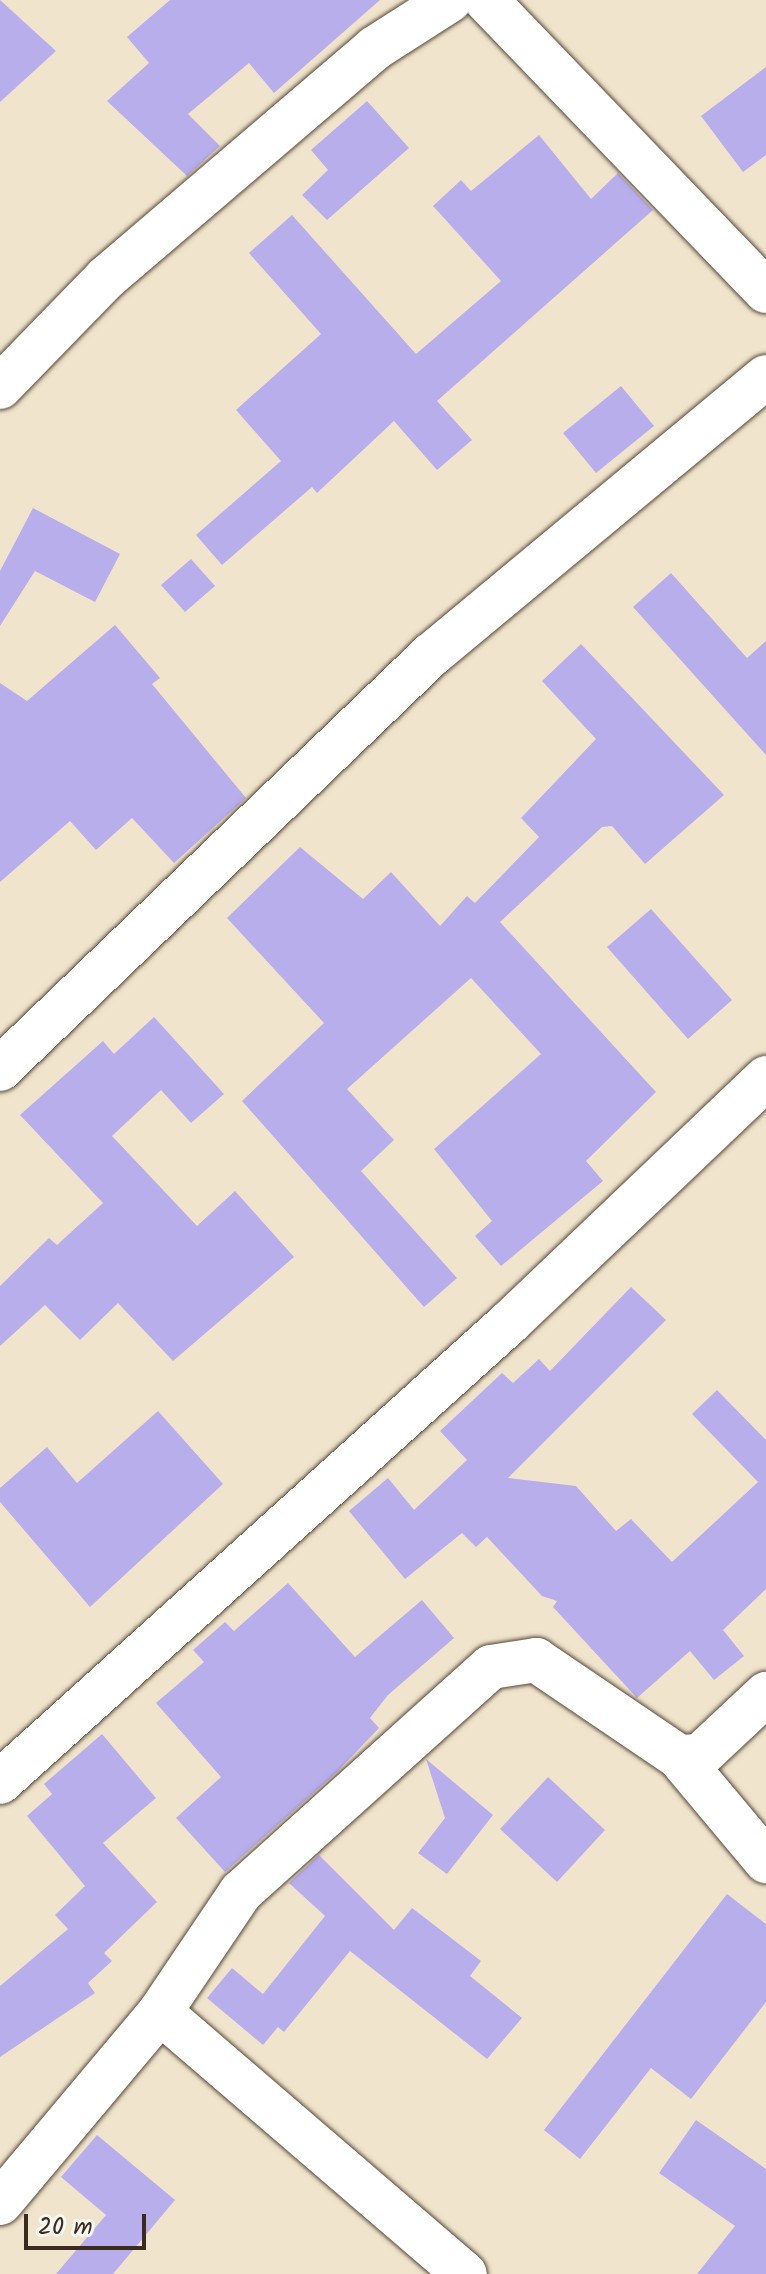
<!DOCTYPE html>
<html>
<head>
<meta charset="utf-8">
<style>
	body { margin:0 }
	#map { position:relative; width:766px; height:2274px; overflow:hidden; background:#f0e5cc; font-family:Kalam,sans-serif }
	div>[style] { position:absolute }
	.building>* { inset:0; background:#b9aeec }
	.roads { filter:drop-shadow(0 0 2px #564638) drop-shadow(0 0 2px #564638) }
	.minor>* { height:44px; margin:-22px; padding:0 22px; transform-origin:22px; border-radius:22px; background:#fff }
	span { translate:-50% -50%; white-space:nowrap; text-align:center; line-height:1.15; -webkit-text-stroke:6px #f6f6f2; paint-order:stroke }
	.scale { position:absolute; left:24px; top:2214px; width:122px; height:36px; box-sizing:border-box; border:4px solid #3b2a1e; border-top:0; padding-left:10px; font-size:24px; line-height:28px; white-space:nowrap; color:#3b2a1e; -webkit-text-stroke:6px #f6f6f2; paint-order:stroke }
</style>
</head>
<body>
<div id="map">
	<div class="building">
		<div style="clip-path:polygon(0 0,56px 51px,0 102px)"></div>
		<div style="clip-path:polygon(170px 0,380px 0,274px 93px,249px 63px,188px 114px,220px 146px,187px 176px,107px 101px,149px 63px,127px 37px)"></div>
		<div style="clip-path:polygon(766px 67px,766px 155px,743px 172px,701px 116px)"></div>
		<div style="clip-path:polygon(367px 101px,409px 148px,327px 220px,302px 195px,328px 170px,311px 150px)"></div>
		<div style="clip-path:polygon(539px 135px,591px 199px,618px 173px,653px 210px,437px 401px,472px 440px,437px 470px,394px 421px,317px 493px,312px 487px,222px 565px,196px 535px,281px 461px,236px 410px,321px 334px,249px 253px,292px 215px,416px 354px,501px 281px,433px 206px,461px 180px,471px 191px)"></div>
		<div style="clip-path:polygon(621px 386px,654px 426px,596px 473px,563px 433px)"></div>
		<div style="clip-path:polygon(33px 508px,120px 554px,95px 602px,35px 571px,0 626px,0 571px)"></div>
		<div style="clip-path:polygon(191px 559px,215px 586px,185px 612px,161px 585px)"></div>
		<div style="clip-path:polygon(671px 573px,747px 658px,766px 641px,766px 755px,633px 607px)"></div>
		<div style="clip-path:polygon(115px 625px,160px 678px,152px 684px,246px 798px,174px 863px,132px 818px,96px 850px,70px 821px,0 882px,0 683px,27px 701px)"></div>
		<div style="clip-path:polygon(581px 644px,724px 795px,645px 864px,612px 826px,602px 827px,500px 922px,656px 1092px,586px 1161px,603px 1181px,501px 1266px,475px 1236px,492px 1221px,434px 1149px,541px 1054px,471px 978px,347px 1089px,394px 1140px,361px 1171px,457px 1278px,424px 1307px,242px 1101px,324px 1023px,227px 918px,300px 847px,363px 899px,391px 872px,440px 926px,467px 896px,475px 903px,539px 837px,521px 818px,596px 739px,542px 681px)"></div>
		<div style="clip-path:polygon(651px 909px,732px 1000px,688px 1039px,607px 947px)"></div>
		<div style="clip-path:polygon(154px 1017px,224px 1094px,191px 1123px,161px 1090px,112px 1136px,197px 1226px,235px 1191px,294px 1257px,173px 1361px,118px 1303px,80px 1340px,45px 1305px,0 1346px,0 1286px,49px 1238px,57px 1245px,103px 1203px,20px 1115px,103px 1041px,114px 1054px)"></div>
		<div style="clip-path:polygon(631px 1287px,666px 1320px,508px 1478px,576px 1486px,616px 1531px,631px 1519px,672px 1562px,758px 1482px,692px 1414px,717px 1390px,766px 1440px,766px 1589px,723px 1630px,744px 1656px,714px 1680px,690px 1651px,637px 1698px,553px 1607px,557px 1601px,542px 1596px,487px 1537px,476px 1547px,462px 1533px,405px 1579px,349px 1511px,388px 1478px,414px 1510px,467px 1460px,440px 1431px,502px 1373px,513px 1383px,539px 1359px,550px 1371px)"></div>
		<div style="clip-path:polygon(158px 1411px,223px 1484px,90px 1607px,0 1502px,0 1488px,47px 1447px,77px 1483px)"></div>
		<div style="clip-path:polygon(288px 1583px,355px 1657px,422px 1600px,454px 1638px,388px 1695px,370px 1718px,379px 1728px,337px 1772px,225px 1872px,176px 1818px,221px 1777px,156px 1703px,204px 1662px,193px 1650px,225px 1622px,234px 1631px)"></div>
		<div style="clip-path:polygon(102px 1734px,156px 1798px,103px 1843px,157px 1902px,104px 1953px,112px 1961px,88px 1983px,95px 1993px,0 2057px,0 1986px,68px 1929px,55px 1915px,85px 1886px,27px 1816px,52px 1794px,44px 1784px)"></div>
		<div style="clip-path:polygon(426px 1759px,493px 1815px,447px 1874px,418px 1853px,445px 1818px)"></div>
		<div style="clip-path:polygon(548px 1777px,605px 1830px,557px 1882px,500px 1829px)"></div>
		<div style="clip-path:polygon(319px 1855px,394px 1930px,412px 1908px,481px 1961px,470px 1976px,522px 2018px,487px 2059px,350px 1951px,284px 2032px,278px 2027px,263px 2045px,207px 1998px,232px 1968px,263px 1994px,325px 1916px,289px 1883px)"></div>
		<div style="clip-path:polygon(727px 1894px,766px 1924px,766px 2002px,691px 2099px,651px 2068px,580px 2159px,544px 2130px)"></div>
		<div style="clip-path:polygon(696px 2120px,766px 2169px,766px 2274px,697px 2274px,735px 2226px,659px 2173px)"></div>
		<div style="clip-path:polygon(97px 2135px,175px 2200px,113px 2274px,56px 2274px,106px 2215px,61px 2177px)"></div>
	</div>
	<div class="roads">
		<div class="minor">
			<div style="left:486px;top:0;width:404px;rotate:46.1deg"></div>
			<div style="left:0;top:387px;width:152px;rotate:-45.8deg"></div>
			<div style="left:106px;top:278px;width:354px;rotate:-40.5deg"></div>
			<div style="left:375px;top:48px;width:89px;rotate:-32.6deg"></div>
			<div style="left:0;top:1069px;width:598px;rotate:-43.85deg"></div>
			<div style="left:431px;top:655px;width:435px;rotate:-39.7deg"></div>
			<div style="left:679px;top:1757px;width:136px;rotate:50.1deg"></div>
			<div style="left:0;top:1782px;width:687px;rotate:-42.05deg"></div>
			<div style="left:510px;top:1322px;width:354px;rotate:-43.6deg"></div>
			<div style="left:160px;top:2012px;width:402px;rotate:40.7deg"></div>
			<div style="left:0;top:2203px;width:249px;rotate:-50deg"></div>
			<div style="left:160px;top:2012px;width:145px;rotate:-56deg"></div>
			<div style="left:241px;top:1892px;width:336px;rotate:-42deg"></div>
			<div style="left:491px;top:1667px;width:46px;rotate:-8.8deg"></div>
			<div style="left:536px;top:1660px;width:173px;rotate:34.1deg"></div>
			<div style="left:679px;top:1757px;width:21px;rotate:-3deg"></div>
			<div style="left:700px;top:1756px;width:91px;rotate:-43.2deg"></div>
		</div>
	</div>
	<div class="scale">20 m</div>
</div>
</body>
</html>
